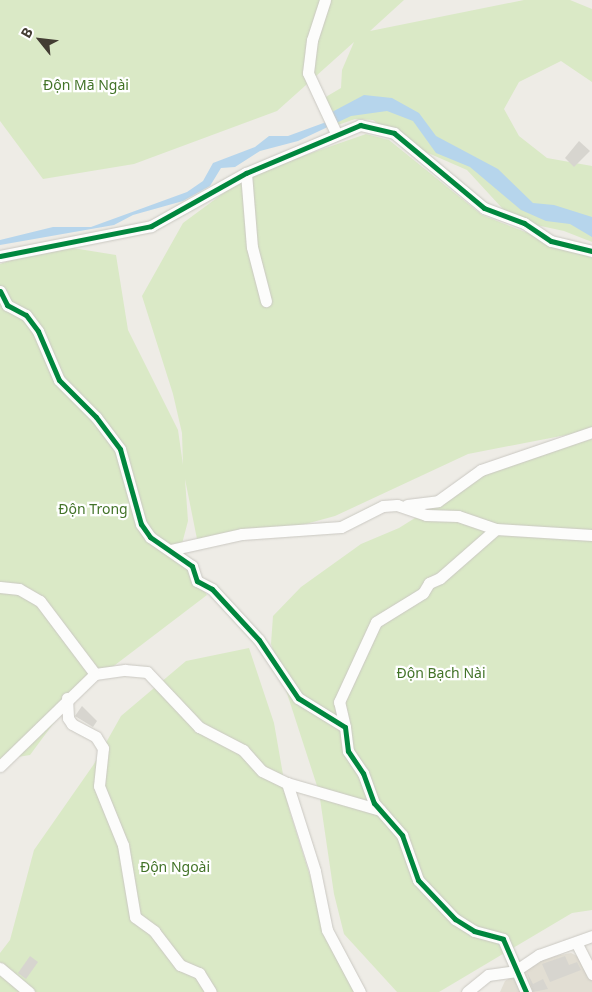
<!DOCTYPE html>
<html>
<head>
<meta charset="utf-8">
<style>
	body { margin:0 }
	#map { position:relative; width:592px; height:992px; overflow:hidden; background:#eeece6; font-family:"Noto Sans",sans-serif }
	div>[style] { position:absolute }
	.residential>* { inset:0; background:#e2ded3 }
	.green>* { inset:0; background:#dae9c6 }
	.water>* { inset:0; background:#b6d5ec }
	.building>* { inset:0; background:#d7d5cf }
	.roads { filter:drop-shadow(0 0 1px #cac8c2) drop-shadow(0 0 1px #cac8c2) }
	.minor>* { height:11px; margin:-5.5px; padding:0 5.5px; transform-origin:5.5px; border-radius:5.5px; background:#fcfcfb }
	.cycleway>* { height:5px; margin:-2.5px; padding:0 2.5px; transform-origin:2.5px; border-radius:2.5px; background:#00873e }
	span { translate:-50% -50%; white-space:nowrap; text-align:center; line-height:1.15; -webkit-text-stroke:4.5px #fff; paint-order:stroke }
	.park-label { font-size:14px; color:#427328 }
	.north { position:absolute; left:15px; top:15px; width:50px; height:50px; -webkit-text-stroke:4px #fff; paint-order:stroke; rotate:299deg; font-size:14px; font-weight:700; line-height:20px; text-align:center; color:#433d33 }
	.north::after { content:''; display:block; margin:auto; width:18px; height:22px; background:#433d33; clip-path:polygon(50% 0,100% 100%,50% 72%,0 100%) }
</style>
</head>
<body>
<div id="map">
	<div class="residential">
		<div style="clip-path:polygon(571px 953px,579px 957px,592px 980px,592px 992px,500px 992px,505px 981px,539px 959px)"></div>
	</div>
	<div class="green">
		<div style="clip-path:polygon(0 0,404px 0,370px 31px,524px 0,570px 0,592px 9px,592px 82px,561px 61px,519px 82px,504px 109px,519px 136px,547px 158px,592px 166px,592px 242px,564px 231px,513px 220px,467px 170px,403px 142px,373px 120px,355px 119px,335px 126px,324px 98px,341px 88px,342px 70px,354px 42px,277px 111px,134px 164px,43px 179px,0 121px)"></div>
		<div style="clip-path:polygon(366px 134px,389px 140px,482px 215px,592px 258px,592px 430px,468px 454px,335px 516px,269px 534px,197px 539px,185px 479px,188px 521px,179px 555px,207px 595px,73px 697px,30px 755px,0 760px,0 264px,54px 245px,116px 255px,128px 330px,178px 430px,183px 465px,182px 433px,173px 394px,142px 296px,183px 223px,248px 175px)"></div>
		<div style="clip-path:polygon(592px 439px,592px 910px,572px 913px,439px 992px,397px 992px,344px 934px,334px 894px,319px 792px,271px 644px,273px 616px,301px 587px,361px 544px,399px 528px,498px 466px)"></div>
		<div style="clip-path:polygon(249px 648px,274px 723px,289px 809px,327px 930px,358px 992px,0 992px,0 953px,10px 940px,34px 850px,94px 764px,121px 716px,186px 661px)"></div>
	</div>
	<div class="water">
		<div style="clip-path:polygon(364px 95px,392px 98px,419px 113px,436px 136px,498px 169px,533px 203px,554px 205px,592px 217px,592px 237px,570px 224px,546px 221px,521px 210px,470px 167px,436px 153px,413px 121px,387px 111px,351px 116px,298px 141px,260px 151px,235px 167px,221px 168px,210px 186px,183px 201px,133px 215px,114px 225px,0 245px,0 240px,53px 227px,91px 227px,187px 192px,203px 181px,213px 163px,255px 147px,269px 136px,288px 136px,329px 121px,332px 112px)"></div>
	</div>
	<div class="building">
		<div style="clip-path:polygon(579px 141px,590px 151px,574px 167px,565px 158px)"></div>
		<div style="clip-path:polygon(82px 706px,97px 721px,93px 727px,75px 716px)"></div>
		<div style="clip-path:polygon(30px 956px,38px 962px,26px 979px,18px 973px)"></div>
		<div style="clip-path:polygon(565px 956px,569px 965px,577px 962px,581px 970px,550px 982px,542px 964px)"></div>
		<div style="clip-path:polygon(527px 972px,533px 984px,543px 979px,548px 989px,533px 992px)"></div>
	</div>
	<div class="roads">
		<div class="minor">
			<div style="left:325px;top:0;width:42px;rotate:108deg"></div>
			<div style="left:312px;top:40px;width:33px;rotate:97deg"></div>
			<div style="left:308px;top:73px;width:66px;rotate:65deg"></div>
			<div style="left:246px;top:173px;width:74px;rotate:85.4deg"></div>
			<div style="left:252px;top:247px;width:56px;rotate:75.5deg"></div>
			<div style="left:0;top:256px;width:154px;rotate:-11.2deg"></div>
			<div style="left:151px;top:226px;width:109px;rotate:-29.2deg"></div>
			<div style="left:246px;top:173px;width:124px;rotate:-22.8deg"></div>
			<div style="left:360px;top:125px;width:35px;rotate:13deg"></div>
			<div style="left:394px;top:133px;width:117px;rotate:39.8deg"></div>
			<div style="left:484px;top:208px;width:43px;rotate:20.6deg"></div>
			<div style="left:524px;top:223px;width:32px;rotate:34deg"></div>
			<div style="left:551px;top:241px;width:42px;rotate:13.7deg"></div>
			<div style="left:0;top:291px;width:16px;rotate:63deg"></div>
			<div style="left:7px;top:305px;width:21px;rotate:28deg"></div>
			<div style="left:26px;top:315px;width:20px;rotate:53deg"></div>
			<div style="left:38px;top:331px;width:53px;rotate:66.8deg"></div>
			<div style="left:59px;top:380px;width:52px;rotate:45deg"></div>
			<div style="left:96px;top:417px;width:40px;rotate:53deg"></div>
			<div style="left:120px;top:449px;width:78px;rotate:74.4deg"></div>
			<div style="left:141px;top:524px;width:16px;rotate:55deg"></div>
			<div style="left:150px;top:537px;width:51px;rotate:34.6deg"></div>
			<div style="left:192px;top:566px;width:16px;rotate:72deg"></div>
			<div style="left:197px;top:581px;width:17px;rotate:28deg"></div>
			<div style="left:212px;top:589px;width:69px;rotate:47.3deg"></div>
			<div style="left:259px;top:640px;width:70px;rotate:56.1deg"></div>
			<div style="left:298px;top:698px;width:55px;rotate:31.7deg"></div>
			<div style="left:345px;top:727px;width:24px;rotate:83deg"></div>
			<div style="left:348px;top:751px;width:27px;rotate:56deg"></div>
			<div style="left:363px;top:773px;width:32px;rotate:70deg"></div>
			<div style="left:374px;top:803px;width:43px;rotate:48.8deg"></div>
			<div style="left:402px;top:835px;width:48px;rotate:70.4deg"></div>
			<div style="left:418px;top:880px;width:54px;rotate:46.5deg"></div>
			<div style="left:455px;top:919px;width:22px;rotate:32deg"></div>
			<div style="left:474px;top:931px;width:30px;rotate:15deg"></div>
			<div style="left:503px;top:939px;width:58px;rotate:66.5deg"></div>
			<div style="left:407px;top:505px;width:31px;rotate:-7deg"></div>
			<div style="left:438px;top:501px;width:53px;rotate:-35.8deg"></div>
			<div style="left:481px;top:470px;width:117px;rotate:-18.9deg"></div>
			<div style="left:170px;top:550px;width:74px;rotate:-12.5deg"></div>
			<div style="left:242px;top:534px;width:99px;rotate:-4deg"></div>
			<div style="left:341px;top:527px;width:47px;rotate:-26.6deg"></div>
			<div style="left:383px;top:506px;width:14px;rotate:-4deg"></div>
			<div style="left:397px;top:505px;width:31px;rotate:19deg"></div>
			<div style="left:426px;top:515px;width:32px;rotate:2deg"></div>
			<div style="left:458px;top:516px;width:40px;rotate:18.9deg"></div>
			<div style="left:496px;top:529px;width:96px;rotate:3.6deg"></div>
			<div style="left:0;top:587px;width:19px;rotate:6deg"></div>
			<div style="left:19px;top:589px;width:24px;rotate:30deg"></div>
			<div style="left:40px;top:601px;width:91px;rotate:53deg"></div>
			<div style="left:95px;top:674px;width:30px;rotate:-8deg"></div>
			<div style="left:125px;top:670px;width:22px;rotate:5deg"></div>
			<div style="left:147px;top:672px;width:76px;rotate:46.6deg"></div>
			<div style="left:199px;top:727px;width:50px;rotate:27.6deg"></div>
			<div style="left:243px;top:750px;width:28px;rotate:48deg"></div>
			<div style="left:262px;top:771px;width:28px;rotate:26deg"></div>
			<div style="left:287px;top:783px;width:92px;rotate:72.3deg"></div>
			<div style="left:315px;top:871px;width:60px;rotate:78.5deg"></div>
			<div style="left:327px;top:930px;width:70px;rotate:62deg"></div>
			<div style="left:67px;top:698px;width:20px;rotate:87deg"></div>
			<div style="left:68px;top:718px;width:7px;rotate:56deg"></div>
			<div style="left:72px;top:724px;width:27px;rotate:28deg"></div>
			<div style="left:96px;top:737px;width:13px;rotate:58deg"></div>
			<div style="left:103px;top:748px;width:38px;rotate:96deg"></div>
			<div style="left:99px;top:786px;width:64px;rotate:67.9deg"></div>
			<div style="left:123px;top:845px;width:73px;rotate:80.5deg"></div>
			<div style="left:135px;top:917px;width:24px;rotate:36deg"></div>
			<div style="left:154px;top:931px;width:43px;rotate:52.6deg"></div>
			<div style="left:180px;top:965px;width:21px;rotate:23deg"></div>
			<div style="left:199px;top:973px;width:22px;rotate:58deg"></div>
			<div style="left:345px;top:727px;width:26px;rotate:-103deg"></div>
			<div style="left:339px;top:702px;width:88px;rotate:-65.2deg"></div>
			<div style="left:376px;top:622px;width:55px;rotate:-31.7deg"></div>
			<div style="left:423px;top:593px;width:12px;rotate:-59deg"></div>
			<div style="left:429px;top:583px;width:12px;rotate:-24deg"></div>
			<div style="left:440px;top:578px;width:74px;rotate:-41.2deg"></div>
			<div style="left:0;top:766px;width:132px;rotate:-44.1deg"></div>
			<div style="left:287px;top:783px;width:97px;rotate:16.2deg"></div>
			<div style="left:577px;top:944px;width:34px;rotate:63deg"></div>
			<div style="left:0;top:968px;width:38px;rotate:40deg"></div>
			<div style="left:467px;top:992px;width:27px;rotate:-39deg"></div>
			<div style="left:488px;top:975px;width:27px;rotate:-8deg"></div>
			<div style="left:515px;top:971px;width:29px;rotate:-34deg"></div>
			<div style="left:539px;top:955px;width:56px;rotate:-19.7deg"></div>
		</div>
	</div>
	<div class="cycleway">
		<div style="left:0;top:256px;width:154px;rotate:-11.2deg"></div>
		<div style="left:151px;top:226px;width:109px;rotate:-29.2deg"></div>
		<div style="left:246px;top:173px;width:124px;rotate:-22.8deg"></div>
		<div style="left:360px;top:125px;width:35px;rotate:13deg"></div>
		<div style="left:394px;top:133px;width:117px;rotate:39.8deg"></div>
		<div style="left:484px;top:208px;width:43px;rotate:20.6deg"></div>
		<div style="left:524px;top:223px;width:32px;rotate:34deg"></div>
		<div style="left:551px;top:241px;width:42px;rotate:13.7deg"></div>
		<div style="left:0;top:291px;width:16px;rotate:63deg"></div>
		<div style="left:7px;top:305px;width:21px;rotate:28deg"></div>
		<div style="left:26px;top:315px;width:20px;rotate:53deg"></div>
		<div style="left:38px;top:331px;width:53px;rotate:66.8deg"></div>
		<div style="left:59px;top:380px;width:52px;rotate:45deg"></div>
		<div style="left:96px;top:417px;width:40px;rotate:53deg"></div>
		<div style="left:120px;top:449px;width:78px;rotate:74.4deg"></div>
		<div style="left:141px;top:524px;width:16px;rotate:55deg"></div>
		<div style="left:150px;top:537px;width:51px;rotate:34.6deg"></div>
		<div style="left:192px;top:566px;width:16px;rotate:72deg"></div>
		<div style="left:197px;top:581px;width:17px;rotate:28deg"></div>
		<div style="left:212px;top:589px;width:69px;rotate:47.3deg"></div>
		<div style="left:259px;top:640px;width:70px;rotate:56.1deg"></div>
		<div style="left:298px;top:698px;width:55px;rotate:31.7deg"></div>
		<div style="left:345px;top:727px;width:24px;rotate:83deg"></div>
		<div style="left:348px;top:751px;width:27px;rotate:56deg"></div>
		<div style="left:363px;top:773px;width:32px;rotate:70deg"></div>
		<div style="left:374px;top:803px;width:43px;rotate:48.8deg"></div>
		<div style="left:402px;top:835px;width:48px;rotate:70.4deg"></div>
		<div style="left:418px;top:880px;width:54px;rotate:46.5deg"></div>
		<div style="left:455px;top:919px;width:22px;rotate:32deg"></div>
		<div style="left:474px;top:931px;width:30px;rotate:15deg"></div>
		<div style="left:503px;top:939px;width:58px;rotate:66.5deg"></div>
	</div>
	<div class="park-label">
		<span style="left:86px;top:85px">Độn Mã Ngài</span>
		<span style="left:93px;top:509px">Độn Trong</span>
		<span style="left:441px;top:673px">Độn Bạch Nài</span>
		<span style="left:175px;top:867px">Độn Ngoài</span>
	</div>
	<div class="north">B</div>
</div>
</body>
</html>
